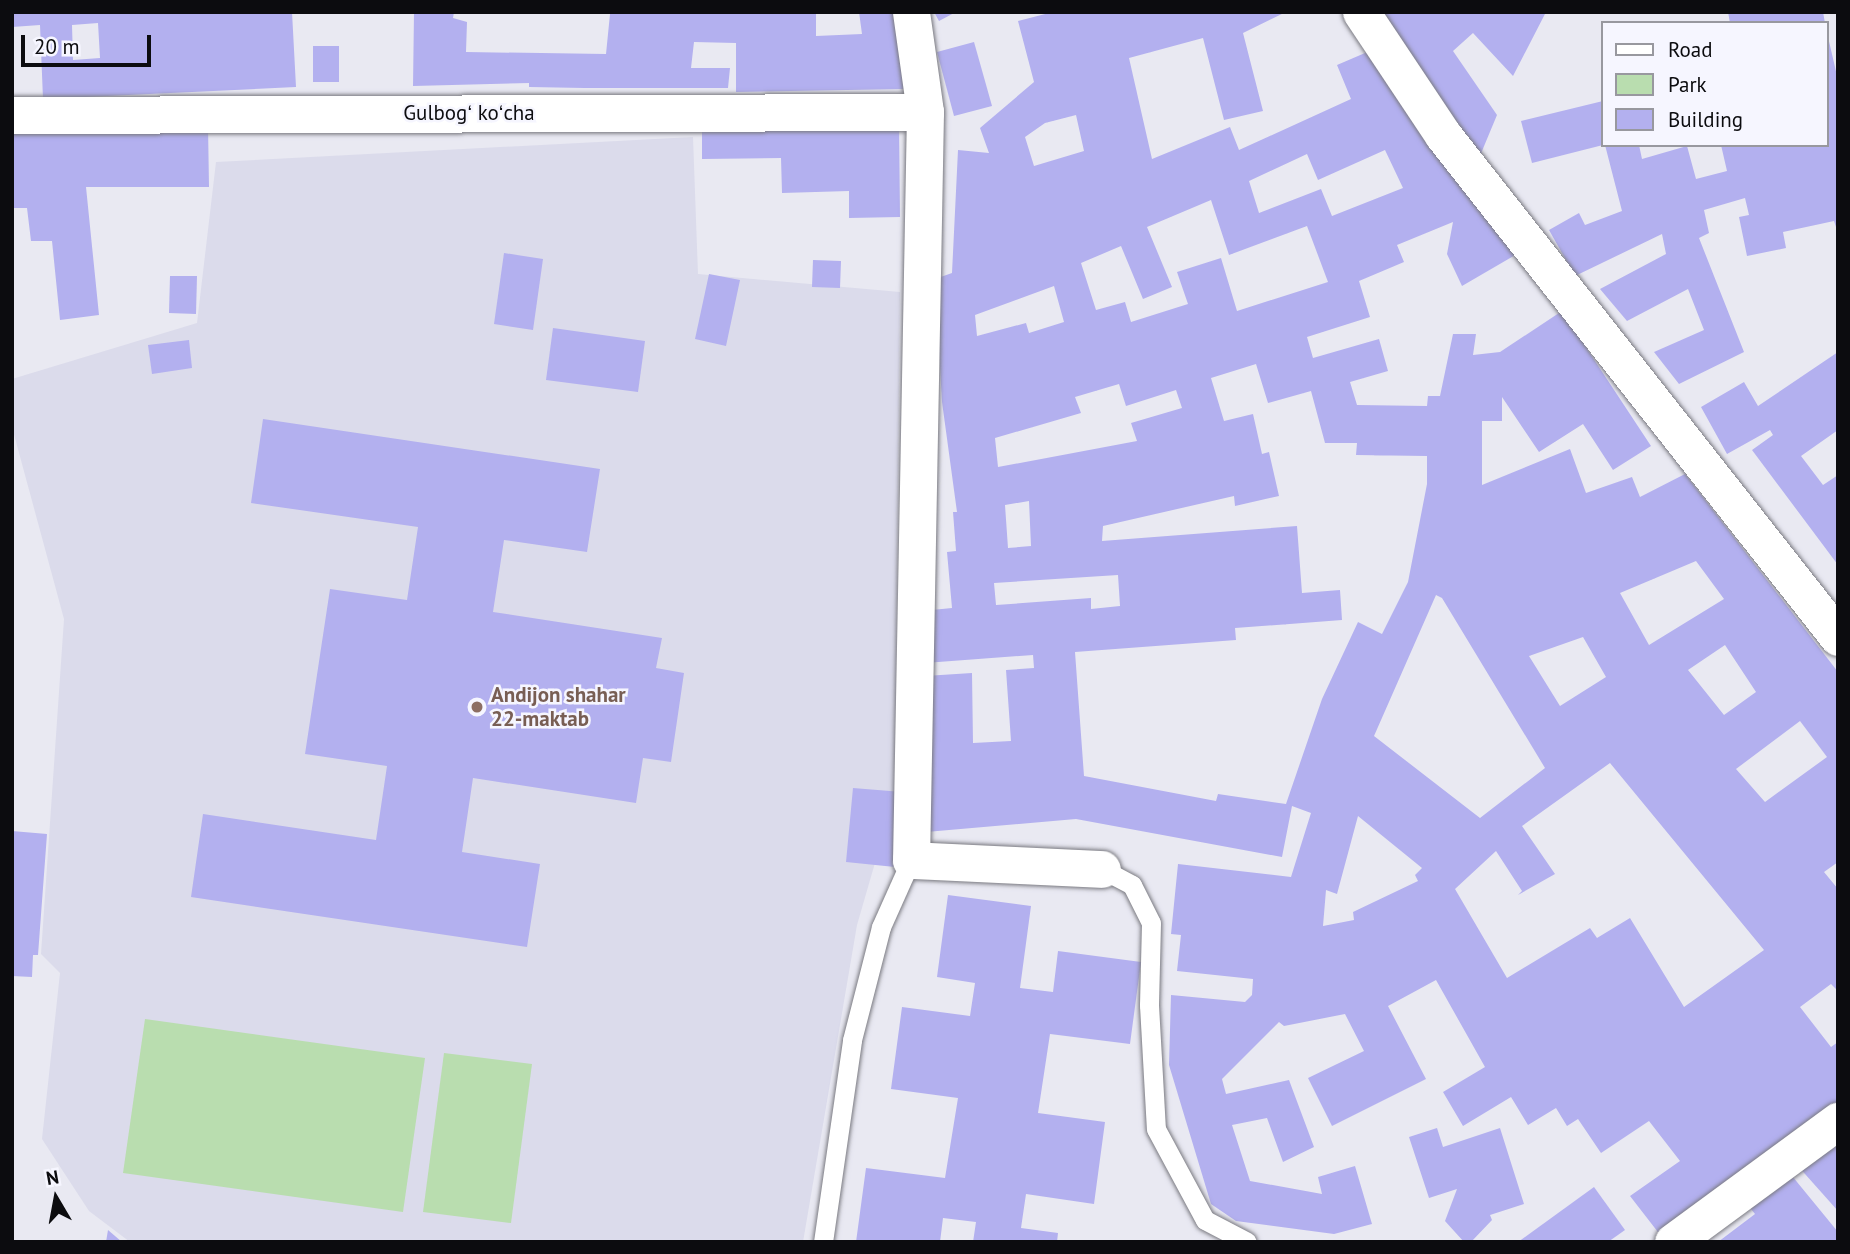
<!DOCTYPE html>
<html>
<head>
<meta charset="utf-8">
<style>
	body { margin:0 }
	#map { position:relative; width:1850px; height:1254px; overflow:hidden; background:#e9e9f2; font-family:"PT Sans",sans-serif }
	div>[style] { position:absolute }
	.built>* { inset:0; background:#dbdbeb }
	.green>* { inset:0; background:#b9ddaf }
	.building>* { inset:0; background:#b3b0ef }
	.roads { filter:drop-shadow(0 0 2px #7a7a81) drop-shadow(0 0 2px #7a7a81) }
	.service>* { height:19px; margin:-9.5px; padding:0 9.5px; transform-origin:9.5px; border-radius:9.5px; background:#fff }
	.minor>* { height:37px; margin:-18.5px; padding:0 18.5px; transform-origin:18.5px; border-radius:18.5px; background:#fff }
	.dots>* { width:19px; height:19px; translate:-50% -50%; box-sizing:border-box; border:4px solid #f6f6ff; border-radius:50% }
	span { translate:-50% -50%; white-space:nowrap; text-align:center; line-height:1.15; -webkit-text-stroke:5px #f6f6ff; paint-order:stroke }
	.street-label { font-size:21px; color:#0c0c0f }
	.education-label { font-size:21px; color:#785e54; font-weight:700 }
	.left { translate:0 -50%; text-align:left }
	.frame { position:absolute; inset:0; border:14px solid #0c0c0f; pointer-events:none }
	.legend { position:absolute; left:1601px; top:21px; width:228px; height:126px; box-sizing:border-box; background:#f6f6ff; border:2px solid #98989f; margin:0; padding:9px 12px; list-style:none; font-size:21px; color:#0c0c0f }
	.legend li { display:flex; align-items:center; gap:14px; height:35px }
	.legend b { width:35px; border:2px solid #98989f }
	.north { position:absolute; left:21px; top:1163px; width:70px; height:70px; -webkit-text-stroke:5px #f6f6ff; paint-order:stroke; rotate:350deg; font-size:19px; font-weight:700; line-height:28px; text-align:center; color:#0c0c0f }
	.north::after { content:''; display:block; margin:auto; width:24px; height:32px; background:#0c0c0f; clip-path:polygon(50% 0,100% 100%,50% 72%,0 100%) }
	.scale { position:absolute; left:21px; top:35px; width:130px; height:32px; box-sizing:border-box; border:4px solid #0c0c0f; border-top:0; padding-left:9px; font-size:21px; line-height:24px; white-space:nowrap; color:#0c0c0f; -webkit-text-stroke:5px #f6f6ff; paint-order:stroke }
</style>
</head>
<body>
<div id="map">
	<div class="built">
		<div style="clip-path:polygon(693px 137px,698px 274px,900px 292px,895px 794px,857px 925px,803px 1242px,130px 1242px,89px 1211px,42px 1139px,60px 973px,41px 954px,64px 619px,12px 427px,12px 379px,197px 323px,216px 162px)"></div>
	</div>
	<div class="green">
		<div style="clip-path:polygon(145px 1019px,425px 1058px,403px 1212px,123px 1173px)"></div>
		<div style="clip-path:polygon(444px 1053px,532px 1064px,511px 1223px,423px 1212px)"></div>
	</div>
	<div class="building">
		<div style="clip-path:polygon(evenodd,12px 12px,292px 12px,296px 87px,43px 99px,40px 25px,12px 27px,12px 12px,98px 23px,100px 58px,73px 60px,72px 25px,98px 23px)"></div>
		<div style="clip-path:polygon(414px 12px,454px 12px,453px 18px,467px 22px,466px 52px,606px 54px,610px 14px,619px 12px,816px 12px,816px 36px,862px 34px,859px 12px,896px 12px,904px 89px,736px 92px,736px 43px,694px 42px,691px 68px,730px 68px,728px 88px,585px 88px,529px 87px,529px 83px,413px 86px)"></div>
		<div style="clip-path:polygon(934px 12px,956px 12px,939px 21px)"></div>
		<div style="clip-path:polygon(evenodd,1053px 12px,1286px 12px,1243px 33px,1263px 111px,1224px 120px,1203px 38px,1129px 58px,1152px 159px,1230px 127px,1239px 150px,1351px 99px,1337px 65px,1372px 50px,1387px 84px,1390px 82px,1517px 254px,1462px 286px,1447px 254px,1453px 222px,1397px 245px,1404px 262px,1359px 281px,1370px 317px,1307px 337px,1313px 358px,1379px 339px,1388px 371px,1350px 382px,1357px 405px,1427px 406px,1428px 396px,1440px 396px,1453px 334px,1476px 334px,1473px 355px,1500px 352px,1562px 311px,1651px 446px,1613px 470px,1583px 424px,1539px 452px,1502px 397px,1502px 421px,1482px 421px,1482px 485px,1570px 449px,1586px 493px,1632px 477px,1640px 497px,1685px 474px,1838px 672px,1838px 862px,1824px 872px,1838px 889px,1838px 991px,1831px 984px,1800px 1007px,1831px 1047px,1838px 1042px,1838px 1108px,1661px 1236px,1630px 1196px,1680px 1161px,1649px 1121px,1601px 1153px,1578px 1119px,1567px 1126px,1556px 1108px,1528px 1125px,1511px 1097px,1463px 1126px,1443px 1092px,1485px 1067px,1436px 980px,1388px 1006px,1426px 1079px,1332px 1126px,1308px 1078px,1364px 1051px,1345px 1014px,1284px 1026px,1279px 1022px,1222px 1079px,1226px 1094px,1289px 1080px,1314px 1147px,1283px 1162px,1267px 1118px,1232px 1125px,1250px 1181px,1322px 1194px,1318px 1177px,1355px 1166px,1372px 1224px,1334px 1234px,1236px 1221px,1211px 1204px,1169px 1065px,1171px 995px,1245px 1002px,1252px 995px,1253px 979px,1177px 971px,1181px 935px,1171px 934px,1178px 864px,1291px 877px,1311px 813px,1292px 806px,1282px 857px,1076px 819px,926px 832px,925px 676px,972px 673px,973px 743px,1011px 741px,1006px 670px,1034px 668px,1033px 655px,925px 663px,922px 611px,952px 608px,947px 552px,956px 551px,953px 512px,957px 512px,942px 402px,935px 279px,952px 273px,958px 150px,989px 153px,980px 128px,1034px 82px,1018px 21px,1053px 12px,1076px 115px,1084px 151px,1034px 166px,1025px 137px,1045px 123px,1076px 115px,1053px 12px,1385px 150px,1403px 188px,1332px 216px,1321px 189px,1259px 213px,1249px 181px,1307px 154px,1318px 180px,1385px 150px,1053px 12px,1211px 200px,1229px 255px,1307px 226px,1328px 282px,1237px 311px,1221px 258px,1177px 272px,1188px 304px,1131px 322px,1125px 302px,1096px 310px,1081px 263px,1121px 246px,1143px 299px,1172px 287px,1147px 227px,1211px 200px,1053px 12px,1054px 286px,1064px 322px,1029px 333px,1026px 323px,977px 336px,975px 315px,1054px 286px,1053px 12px,1256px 364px,1268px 403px,1311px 391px,1325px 443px,1357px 443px,1356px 455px,1427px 456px,1427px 484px,1408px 582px,1382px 634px,1358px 622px,1322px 699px,1286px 804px,1218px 794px,1216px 801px,1084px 776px,1075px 652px,1236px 640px,1235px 628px,1342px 620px,1340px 590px,1302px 593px,1297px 526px,1102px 541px,1103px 526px,1234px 496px,1235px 506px,1279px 496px,1269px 452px,1262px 454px,1253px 414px,1224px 421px,1211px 378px,1256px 364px,1053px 12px,1119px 384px,1126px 406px,1176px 390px,1182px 408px,1131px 423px,1137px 441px,998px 467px,995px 438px,1081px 413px,1075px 397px,1119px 384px,1053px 12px,1029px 501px,1031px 546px,1008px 548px,1005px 505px,1029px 501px,1053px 12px,1696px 561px,1724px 599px,1649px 645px,1620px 593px,1696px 561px,1053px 12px,1118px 575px,1120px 606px,1091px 609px,1091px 598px,996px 605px,994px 583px,1118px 575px,1053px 12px,1436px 595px,1442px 598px,1545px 768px,1480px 818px,1374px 736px,1436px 595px,1053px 12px,1583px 637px,1606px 677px,1560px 706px,1529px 656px,1583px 637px,1053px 12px,1725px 645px,1756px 692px,1724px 715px,1688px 670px,1725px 645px,1053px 12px,1800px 721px,1827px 757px,1765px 802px,1736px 769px,1800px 721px,1053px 12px,1610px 763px,1764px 950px,1684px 1007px,1630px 918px,1597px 938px,1590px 928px,1507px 978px,1455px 889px,1496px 851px,1522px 891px,1518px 895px,1555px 874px,1522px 826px,1610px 763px,1053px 12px,1358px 816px,1422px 868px,1415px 875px,1418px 881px,1353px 912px,1354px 920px,1323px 926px,1326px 890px,1337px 894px,1358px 816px)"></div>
		<div style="clip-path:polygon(1374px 12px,1546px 12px,1513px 76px,1473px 33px,1453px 51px,1497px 115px,1477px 163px)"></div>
		<div style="clip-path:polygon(1728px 12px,1823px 12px,1825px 23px,1730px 23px)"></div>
		<div style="clip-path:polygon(1828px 37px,1838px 80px,1838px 233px,1834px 221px,1783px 232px,1786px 248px,1747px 256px,1739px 217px,1749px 215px,1745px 198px,1704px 210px,1709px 233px,1699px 238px,1744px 352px,1679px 384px,1654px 352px,1704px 330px,1688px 289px,1627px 321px,1600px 289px,1666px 254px,1662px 234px,1575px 276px,1549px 230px,1579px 213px,1585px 225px,1622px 211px,1605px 145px,1639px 145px,1642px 159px,1687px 146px,1696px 179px,1727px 171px,1721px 145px,1827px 145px)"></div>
		<div style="clip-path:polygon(974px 42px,992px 106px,954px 116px,937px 52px)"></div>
		<div style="clip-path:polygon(313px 46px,339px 46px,339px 82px,313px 82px)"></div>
		<div style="clip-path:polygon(1603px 101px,1603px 145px,1532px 163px,1521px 121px)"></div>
		<div style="clip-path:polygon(899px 124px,900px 217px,849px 218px,849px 191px,782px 193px,781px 158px,702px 159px,702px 128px)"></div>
		<div style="clip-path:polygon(208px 125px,209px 187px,86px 187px,99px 315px,60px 320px,52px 241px,31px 241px,27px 208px,12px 208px,12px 126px)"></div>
		<div style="clip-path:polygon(504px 253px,543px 259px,533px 330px,494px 324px)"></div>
		<div style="clip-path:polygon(813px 260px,841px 261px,840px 288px,812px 287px)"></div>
		<div style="clip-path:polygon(709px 274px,740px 280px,726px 346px,695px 339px)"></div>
		<div style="clip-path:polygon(170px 276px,197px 276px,196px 314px,169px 313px)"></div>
		<div style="clip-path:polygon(553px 328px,645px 341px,638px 392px,546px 380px)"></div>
		<div style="clip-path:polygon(189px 340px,192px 368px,152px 374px,148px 345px)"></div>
		<div style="clip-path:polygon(1838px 352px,1838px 430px,1801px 456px,1823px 485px,1838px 475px,1838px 565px,1752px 450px,1773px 435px,1770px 430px,1727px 454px,1701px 407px,1744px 382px,1758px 406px)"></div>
		<div style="clip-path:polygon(263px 419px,600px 469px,587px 552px,504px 540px,493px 612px,662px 638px,656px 668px,684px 673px,671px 762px,643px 758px,636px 803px,473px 778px,462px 852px,540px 864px,527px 947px,191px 897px,203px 814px,376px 840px,387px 766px,305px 754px,330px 589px,407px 600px,418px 527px,251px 503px)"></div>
		<div style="clip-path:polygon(853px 788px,902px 792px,895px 867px,846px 862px)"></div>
		<div style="clip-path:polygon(12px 831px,47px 834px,38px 955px,33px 955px,32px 977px,12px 976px)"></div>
		<div style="clip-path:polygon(948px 895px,1031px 906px,1020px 988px,1053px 992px,1058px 951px,1141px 962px,1130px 1044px,1050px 1034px,1038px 1113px,1105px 1122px,1094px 1204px,1026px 1194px,1021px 1228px,1058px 1233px,1057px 1242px,973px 1242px,976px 1222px,943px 1218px,940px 1242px,856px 1242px,866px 1168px,945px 1178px,958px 1098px,891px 1089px,902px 1007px,970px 1016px,975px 983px,937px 977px)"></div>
		<div style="clip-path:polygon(1437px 1128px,1443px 1147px,1500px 1128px,1524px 1204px,1490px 1215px,1492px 1220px,1471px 1242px,1464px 1242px,1445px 1221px,1457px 1189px,1429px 1198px,1409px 1137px)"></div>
		<div style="clip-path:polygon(1838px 1136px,1838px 1211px,1797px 1165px)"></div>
		<div style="clip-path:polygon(1788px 1171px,1838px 1232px,1838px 1242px,1718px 1242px,1755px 1214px,1747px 1204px)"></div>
		<div style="clip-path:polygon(1594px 1187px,1625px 1230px,1608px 1242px,1518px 1242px)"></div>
		<div style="clip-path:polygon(108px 1230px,122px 1242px,106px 1242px)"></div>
	</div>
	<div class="roads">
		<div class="service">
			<div style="left:1102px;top:869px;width:34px;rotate:28deg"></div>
			<div style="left:1132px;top:885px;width:42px;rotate:63.4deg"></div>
			<div style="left:1151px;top:923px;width:82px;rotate:91.4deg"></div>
			<div style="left:1149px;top:1005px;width:124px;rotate:86.8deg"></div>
			<div style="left:1156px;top:1129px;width:103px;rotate:61.7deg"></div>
			<div style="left:1205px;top:1220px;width:47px;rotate:27.6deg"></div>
			<div style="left:823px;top:1242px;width:204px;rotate:-81.8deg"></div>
			<div style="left:852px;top:1040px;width:117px;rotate:-75.6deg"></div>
			<div style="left:881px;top:927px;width:73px;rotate:-65.9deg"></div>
		</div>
		<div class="minor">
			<div style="left:911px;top:12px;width:101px;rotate:82deg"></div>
			<div style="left:925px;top:112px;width:748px;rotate:91.07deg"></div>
			<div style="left:911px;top:860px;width:191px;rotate:2.7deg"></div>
			<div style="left:1361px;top:12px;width:148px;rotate:56.3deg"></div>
			<div style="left:1443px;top:135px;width:639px;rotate:51.8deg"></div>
			<div style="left:12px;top:115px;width:913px;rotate:-0.19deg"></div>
			<div style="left:1673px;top:1242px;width:205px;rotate:-36.3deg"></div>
		</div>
	</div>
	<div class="dots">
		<div style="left:477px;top:707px;background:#8d6e63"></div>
	</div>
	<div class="street-label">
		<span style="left:469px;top:113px">Gulbogʻ koʻcha</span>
	</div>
	<div class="education-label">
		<span class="left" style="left:491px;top:707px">Andijon shahar<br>22-maktab</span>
	</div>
	<div class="frame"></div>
	<ul class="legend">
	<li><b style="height:9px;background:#fff"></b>Road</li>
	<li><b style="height:19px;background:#b9ddaf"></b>Park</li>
	<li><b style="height:19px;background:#b3b0ef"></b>Building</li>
	</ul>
	<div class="north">N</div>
	<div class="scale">20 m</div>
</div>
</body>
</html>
